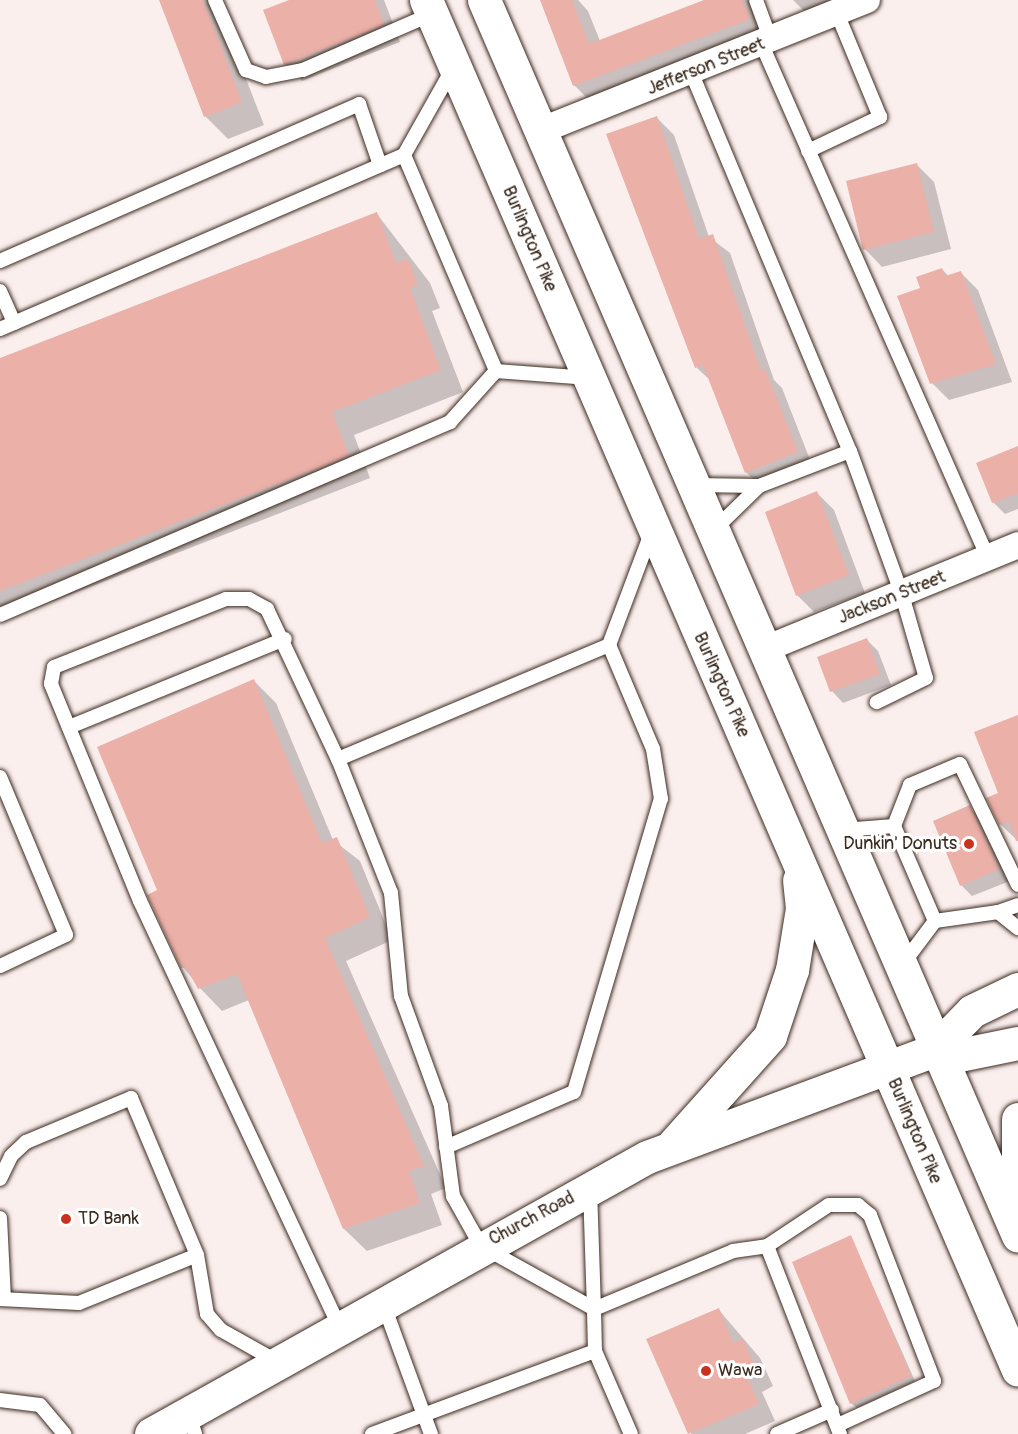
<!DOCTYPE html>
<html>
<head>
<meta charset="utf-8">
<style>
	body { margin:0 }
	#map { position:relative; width:1018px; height:1434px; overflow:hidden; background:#fbefee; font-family:Pangolin,sans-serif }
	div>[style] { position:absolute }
	.shadow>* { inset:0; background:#0003 }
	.building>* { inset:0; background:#ebb0a8 }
	.roads { filter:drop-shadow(0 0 2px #3b2a1e) drop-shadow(0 0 2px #3b2a1e) }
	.lane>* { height:14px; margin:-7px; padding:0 7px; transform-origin:7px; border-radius:7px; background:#fff }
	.street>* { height:26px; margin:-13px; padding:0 13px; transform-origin:13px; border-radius:13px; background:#fff }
	.secondary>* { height:33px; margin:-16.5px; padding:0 16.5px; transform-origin:16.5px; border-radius:16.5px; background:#fff }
	.highway>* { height:33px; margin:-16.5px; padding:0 16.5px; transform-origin:16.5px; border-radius:16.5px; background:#fff }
	.dots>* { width:16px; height:16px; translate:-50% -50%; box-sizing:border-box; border:3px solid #fff; border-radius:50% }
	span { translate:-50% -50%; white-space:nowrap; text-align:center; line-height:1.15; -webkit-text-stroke:6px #fff; paint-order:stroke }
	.street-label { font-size:18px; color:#3b2a1e }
	.poi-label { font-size:18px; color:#3b2a1e }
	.right { translate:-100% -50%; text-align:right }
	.left { translate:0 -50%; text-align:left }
</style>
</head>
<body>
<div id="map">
	<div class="shadow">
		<div style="clip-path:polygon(160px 0,215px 0,264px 125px,228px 139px,205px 116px)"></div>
		<div style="clip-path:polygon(290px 0,384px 0,400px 42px,302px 81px,285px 64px)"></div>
		<div style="clip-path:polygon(542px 0,578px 0,588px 11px,600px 41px,709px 0,749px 0,770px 40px,595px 106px,574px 85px)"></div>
		<div style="clip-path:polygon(793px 0,832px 0,835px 7px,810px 17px)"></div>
		<div style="clip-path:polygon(657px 118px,674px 135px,709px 237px,730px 253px,774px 380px,782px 388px,814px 470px,763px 489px,746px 472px,711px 381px,696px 367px)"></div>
		<div style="clip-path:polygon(917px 165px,934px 182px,951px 249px,882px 267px,865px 249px)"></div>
		<div style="clip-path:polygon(377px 214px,430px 283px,440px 308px,432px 311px,463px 392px,354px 435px,370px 478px,0 622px,0 360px)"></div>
		<div style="clip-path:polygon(942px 269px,949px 277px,960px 272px,978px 290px,1012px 382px,949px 400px,932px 383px,922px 289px)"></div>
		<div style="clip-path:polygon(1018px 449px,1018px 509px,1005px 514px,993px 502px)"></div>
		<div style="clip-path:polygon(817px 493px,834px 510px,865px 593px,814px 612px,797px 595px)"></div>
		<div style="clip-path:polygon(867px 640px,878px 651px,891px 685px,843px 703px,832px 691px)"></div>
		<div style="clip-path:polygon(254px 681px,276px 703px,333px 840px,360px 861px,392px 940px,346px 961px,446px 1188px,431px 1194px,442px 1225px,367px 1251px,344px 1229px,249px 1000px,222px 1011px,200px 988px,183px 967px,159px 891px)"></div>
		<div style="clip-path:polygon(1018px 717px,1018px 841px,1000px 824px,1000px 794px)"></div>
		<div style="clip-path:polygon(969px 807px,981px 819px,1010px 881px,972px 896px,961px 885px)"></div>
		<div style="clip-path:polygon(851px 1237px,915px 1381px,857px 1408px,851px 1403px)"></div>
		<div style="clip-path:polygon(718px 1309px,760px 1358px,773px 1386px,762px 1392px,775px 1421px,745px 1434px,691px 1434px)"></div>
	</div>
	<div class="building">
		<div style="clip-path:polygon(159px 0,203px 0,242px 102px,204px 117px)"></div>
		<div style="clip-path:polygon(289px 0,375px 0,384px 25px,284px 65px,263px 10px)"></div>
		<div style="clip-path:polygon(540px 0,572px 0,589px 44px,704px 0,743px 0,750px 19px,573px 86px)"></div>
		<div style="clip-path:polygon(657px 116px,699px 239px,713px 234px,761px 371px,765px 369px,798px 452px,745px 473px,703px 365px,695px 368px,606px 134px)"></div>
		<div style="clip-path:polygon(917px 163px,934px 232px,863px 250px,846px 181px)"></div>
		<div style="clip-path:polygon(377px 212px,396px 263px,408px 259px,418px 285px,410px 288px,441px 370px,332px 412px,349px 456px,0 591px,0 358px)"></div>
		<div style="clip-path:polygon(942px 268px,945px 276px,961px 271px,996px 364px,930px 384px,897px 296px,920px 288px,916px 277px)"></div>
		<div style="clip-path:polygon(1018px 446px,1018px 493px,992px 503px,976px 463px)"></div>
		<div style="clip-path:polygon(817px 491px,849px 575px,796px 596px,765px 512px)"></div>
		<div style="clip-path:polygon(867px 638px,880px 674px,830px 692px,817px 657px)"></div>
		<div style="clip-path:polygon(254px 679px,322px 843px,337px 837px,370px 917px,325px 938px,424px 1166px,409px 1171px,420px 1203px,343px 1229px,237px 974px,198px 989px,186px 967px,181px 968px,147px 895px,157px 890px,97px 747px)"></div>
		<div style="clip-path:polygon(1018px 715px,1018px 841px,1016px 841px,1009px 821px,999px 825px,986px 798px,998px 793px,974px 732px)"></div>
		<div style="clip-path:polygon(970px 805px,999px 869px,960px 886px,933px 821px)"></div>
		<div style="clip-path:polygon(851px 1235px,911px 1376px,850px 1404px,792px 1262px)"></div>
		<div style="clip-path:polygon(719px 1308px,733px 1343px,743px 1339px,756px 1369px,746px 1374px,759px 1404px,688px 1434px,646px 1339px)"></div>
	</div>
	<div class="roads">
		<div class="lane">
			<div style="left:215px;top:0;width:77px;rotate:66.1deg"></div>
			<div style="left:246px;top:70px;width:21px;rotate:19deg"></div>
			<div style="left:266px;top:77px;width:38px;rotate:-11deg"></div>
			<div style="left:303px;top:70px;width:141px;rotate:-23.5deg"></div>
			<div style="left:756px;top:0;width:44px;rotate:69.9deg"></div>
			<div style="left:762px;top:45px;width:561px;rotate:66.22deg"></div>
			<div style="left:692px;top:74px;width:409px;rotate:67.3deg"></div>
			<div style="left:850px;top:451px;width:153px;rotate:70.1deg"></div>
			<div style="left:902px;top:595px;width:86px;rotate:73.9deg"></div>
			<div style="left:926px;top:678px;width:55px;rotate:153.9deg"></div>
			<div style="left:808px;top:151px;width:80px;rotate:-25.3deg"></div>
			<div style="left:880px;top:117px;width:113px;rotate:-112.5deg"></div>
			<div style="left:404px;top:155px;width:235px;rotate:66.9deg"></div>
			<div style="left:0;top:261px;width:392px;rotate:-23.6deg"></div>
			<div style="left:359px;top:104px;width:65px;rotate:71deg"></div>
			<div style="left:0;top:291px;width:35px;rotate:66deg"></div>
			<div style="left:0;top:329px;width:440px;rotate:-23.3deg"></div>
			<div style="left:404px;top:155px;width:100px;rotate:-60.6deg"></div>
			<div style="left:496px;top:371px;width:93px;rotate:4.3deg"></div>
			<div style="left:695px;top:485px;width:64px;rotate:0.9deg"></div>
			<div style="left:759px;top:486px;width:97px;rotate:-21deg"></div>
			<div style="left:715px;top:529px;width:62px;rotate:-44.3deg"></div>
			<div style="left:0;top:615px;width:490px;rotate:-23.2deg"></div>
			<div style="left:450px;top:422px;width:69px;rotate:-48deg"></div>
			<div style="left:69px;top:727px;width:233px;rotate:-22.2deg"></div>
			<div style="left:338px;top:759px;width:294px;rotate:-22.8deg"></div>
			<div style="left:0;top:777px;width:171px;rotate:67.3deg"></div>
			<div style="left:66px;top:935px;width:73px;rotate:154.8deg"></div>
			<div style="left:894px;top:826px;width:44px;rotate:-68.7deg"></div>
			<div style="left:910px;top:785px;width:54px;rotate:-22.8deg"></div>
			<div style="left:960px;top:764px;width:134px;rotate:64.4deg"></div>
			<div style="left:843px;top:830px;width:51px;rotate:-4.5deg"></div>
			<div style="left:894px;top:826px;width:103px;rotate:66.7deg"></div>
			<div style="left:935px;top:921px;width:64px;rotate:-8.1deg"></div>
			<div style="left:998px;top:912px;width:26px;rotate:39deg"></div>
			<div style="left:998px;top:912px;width:21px;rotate:-19deg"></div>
			<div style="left:902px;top:965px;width:55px;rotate:-53.1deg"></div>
			<div style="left:446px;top:1147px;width:139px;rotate:-23.3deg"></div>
			<div style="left:574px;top:1092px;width:306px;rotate:-73.5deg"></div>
			<div style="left:661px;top:799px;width:51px;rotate:-99.1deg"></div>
			<div style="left:653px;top:749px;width:113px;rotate:-112.9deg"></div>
			<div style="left:609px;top:645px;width:120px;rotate:-69.4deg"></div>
			<div style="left:0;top:1179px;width:25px;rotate:-64deg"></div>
			<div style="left:11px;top:1156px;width:21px;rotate:-43deg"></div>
			<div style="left:26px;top:1142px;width:114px;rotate:-22.7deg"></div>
			<div style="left:131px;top:1098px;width:170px;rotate:67.2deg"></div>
			<div style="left:197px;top:1255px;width:60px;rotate:80.4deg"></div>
			<div style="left:207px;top:1314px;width:21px;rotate:49deg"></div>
			<div style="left:221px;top:1330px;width:63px;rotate:29.4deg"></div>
			<div style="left:0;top:1218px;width:81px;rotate:87.2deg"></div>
			<div style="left:767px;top:1246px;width:74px;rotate:-33.5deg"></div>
			<div style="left:829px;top:1205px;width:29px"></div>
			<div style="left:858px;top:1205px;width:16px;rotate:40deg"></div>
			<div style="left:870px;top:1215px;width:178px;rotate:68.9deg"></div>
			<div style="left:934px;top:1381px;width:106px;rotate:155.4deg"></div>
			<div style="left:0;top:1299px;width:79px;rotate:2.9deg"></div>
			<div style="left:79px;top:1303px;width:127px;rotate:-22.1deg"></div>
			<div style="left:383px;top:1303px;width:140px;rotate:69.9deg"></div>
			<div style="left:340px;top:1328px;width:472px;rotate:-115.1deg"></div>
			<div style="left:140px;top:901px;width:235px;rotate:-112.3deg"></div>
			<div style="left:51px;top:684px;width:17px;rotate:-80deg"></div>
			<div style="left:54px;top:667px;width:185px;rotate:-21.6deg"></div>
			<div style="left:226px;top:599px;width:23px"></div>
			<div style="left:249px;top:599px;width:21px;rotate:29deg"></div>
			<div style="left:267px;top:609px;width:166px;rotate:64.7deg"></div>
			<div style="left:338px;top:759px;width:144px;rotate:68.4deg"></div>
			<div style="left:391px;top:893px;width:103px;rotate:84.5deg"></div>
			<div style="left:401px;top:996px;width:117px;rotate:70deg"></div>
			<div style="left:441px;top:1106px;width:91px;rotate:82.4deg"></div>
			<div style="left:453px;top:1196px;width:57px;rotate:60.8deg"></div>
			<div style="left:481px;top:1246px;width:129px;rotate:29.1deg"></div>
			<div style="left:594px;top:1309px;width:120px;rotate:-91.9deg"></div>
			<div style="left:595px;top:1351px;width:42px;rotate:-91.4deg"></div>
			<div style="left:594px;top:1309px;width:151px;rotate:-22.6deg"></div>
			<div style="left:733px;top:1251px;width:34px;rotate:-8deg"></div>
			<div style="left:767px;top:1246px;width:202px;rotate:68.8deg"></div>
			<div style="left:0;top:1400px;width:40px;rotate:7.1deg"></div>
			<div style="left:40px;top:1405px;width:38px;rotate:50deg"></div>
			<div style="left:188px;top:1412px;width:23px;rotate:72deg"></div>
			<div style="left:372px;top:1434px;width:238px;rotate:-20.4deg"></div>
			<div style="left:595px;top:1351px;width:90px;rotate:66.6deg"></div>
			<div style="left:777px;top:1434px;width:60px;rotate:-23.6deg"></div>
		</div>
		<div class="street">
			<div style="left:542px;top:130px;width:350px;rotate:-21.8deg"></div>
			<div style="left:765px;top:649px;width:274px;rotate:-22.3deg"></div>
		</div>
		<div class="secondary">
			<div style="left:934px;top:1050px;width:54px;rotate:-45.7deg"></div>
			<div style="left:972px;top:1011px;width:51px;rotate:-25.6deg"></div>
			<div style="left:151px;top:1434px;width:568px;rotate:-29.18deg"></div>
			<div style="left:647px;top:1157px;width:306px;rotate:-20.4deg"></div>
			<div style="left:934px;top:1050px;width:25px;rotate:11deg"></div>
			<div style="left:959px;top:1055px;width:60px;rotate:-11.5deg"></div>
		</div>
		<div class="highway">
			<div style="left:426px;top:0;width:1492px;rotate:66.63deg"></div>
			<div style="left:484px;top:0;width:1346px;rotate:66.63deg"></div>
			<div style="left:1018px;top:1119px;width:83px;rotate:90deg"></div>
			<div style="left:670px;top:1148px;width:150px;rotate:-48.2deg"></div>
			<div style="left:770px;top:1036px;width:70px;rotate:-71.6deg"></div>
			<div style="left:792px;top:970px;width:63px;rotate:-80.8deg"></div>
			<div style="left:802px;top:908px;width:28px;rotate:-96deg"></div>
		</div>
	</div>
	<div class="dots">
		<div style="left:969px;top:844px;background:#c8321e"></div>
		<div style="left:66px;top:1219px;background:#c8321e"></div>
		<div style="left:706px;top:1371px;background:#c8321e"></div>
	</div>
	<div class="street-label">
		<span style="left:706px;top:67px;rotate:-22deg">Jefferson Street</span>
		<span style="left:529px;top:239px;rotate:67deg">Burlington Pike</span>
		<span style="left:892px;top:598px;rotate:-22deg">Jackson Street</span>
		<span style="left:721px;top:685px;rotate:66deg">Burlington Pike</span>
		<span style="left:914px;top:1131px;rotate:67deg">Burlington Pike</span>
		<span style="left:532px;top:1219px;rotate:-28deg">Church Road</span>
	</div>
	<div class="poi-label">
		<span class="right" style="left:957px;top:844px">Dunkin' Donuts</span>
		<span class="left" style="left:78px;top:1219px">TD Bank</span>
		<span class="left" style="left:718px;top:1371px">Wawa</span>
	</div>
</div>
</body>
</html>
